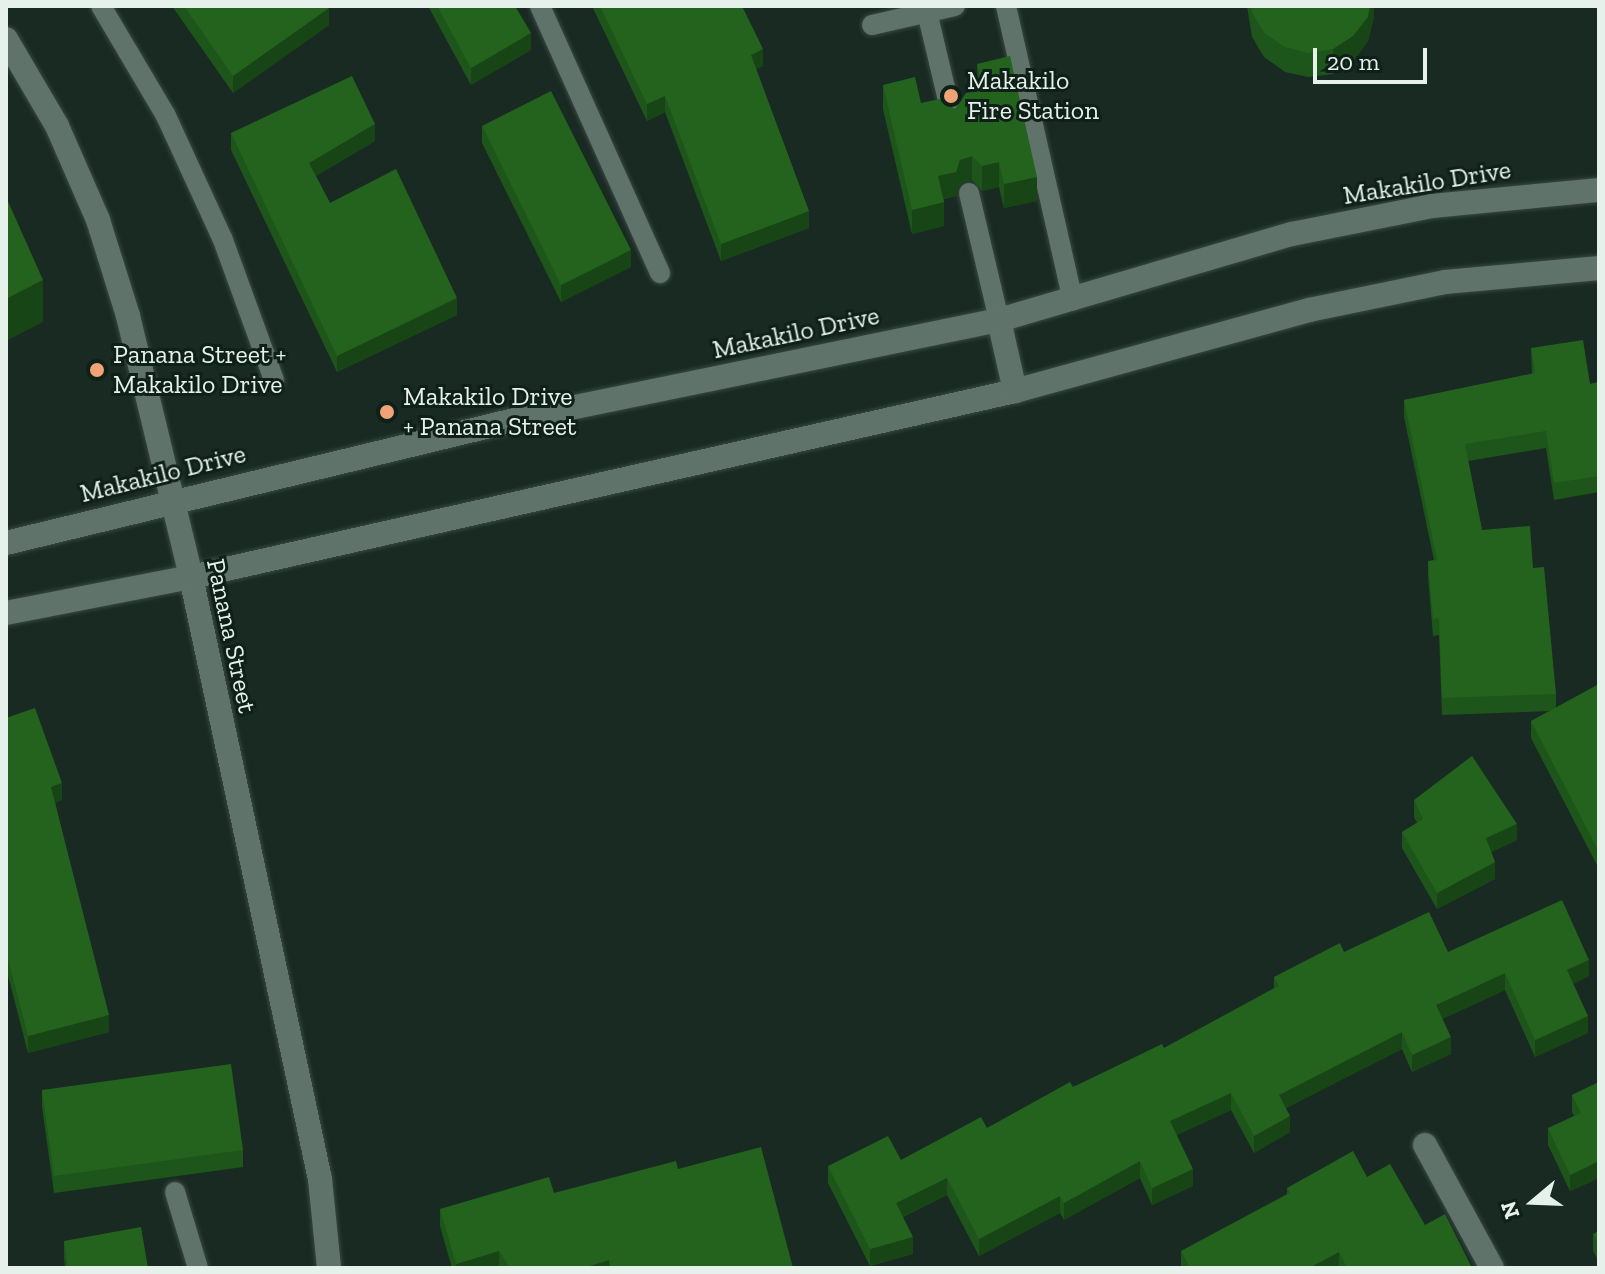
<!DOCTYPE html>
<html>
<head>
<meta charset="utf-8">
<style>
	body { margin:0 }
	#map { position:relative; width:1605px; height:1274px; overflow:hidden; background:#192a22; font-family:"Zilla Slab",serif }
	div>[style] { position:absolute }
	.roads { filter:drop-shadow(0 0 2px #394842) drop-shadow(0 0 2px #394842) }
	.lane>* { height:20px; margin:-10px; padding:0 10px; transform-origin:10px; border-radius:10px; background:#60736a }
	.street>* { height:24px; margin:-12px; padding:0 12px; transform-origin:12px; border-radius:12px; background:#60736a }
	.secondary>* { height:24px; margin:-12px; padding:0 12px; transform-origin:12px; border-radius:12px; background:#60736a }
	.wall>* { inset:0; background:#1e551a }
	.shaded-wall>* { inset:0; background:#184515 }
	.building>* { inset:0; background:#23631e }
	.dots>* { width:22px; height:22px; translate:-50% -50%; box-sizing:border-box; border:4px solid #0f2019; border-radius:50% }
	span { translate:-50% -50%; white-space:nowrap; text-align:center; line-height:1.15; -webkit-text-stroke:6px #0f2019; paint-order:stroke }
	.poi-label { font-size:26px; color:#e6f1eb }
	.left { translate:0 -50%; text-align:left }
	.street-label { font-size:26px; color:#e6f1eb }
	.frame { position:absolute; inset:0; border:8px solid #e6f1eb; pointer-events:none }
	.north { position:absolute; left:1493px; top:1162px; width:80px; height:80px; -webkit-text-stroke:6px #0f2019; paint-order:stroke; rotate:251deg; font-size:22px; font-weight:700; line-height:32px; text-align:center; color:#e6f1eb }
	.north::after { content:''; display:block; margin:auto; width:28px; height:36px; background:#e6f1eb; clip-path:polygon(50% 0,100% 100%,50% 72%,0 100%) }
	.scale { position:absolute; left:1313px; top:48px; width:114px; height:36px; box-sizing:border-box; border:4px solid #e6f1eb; border-top:0; padding-left:10px; font-size:24px; line-height:28px; white-space:nowrap; color:#e6f1eb; -webkit-text-stroke:6px #0f2019; paint-order:stroke }
</style>
</head>
<body>
<div id="map">
	<div class="roads">
		<div class="lane">
			<div style="left:101px;top:6px;width:128px;rotate:59.4deg"></div>
			<div style="left:166px;top:116px;width:136px;rotate:65.3deg"></div>
			<div style="left:223px;top:240px;width:149px;rotate:70deg"></div>
			<div style="left:540px;top:6px;width:293px;rotate:65.8deg"></div>
			<div style="left:1006px;top:6px;width:302px;rotate:77.2deg"></div>
			<div style="left:927px;top:12px;width:112px;rotate:76.6deg"></div>
			<div style="left:872px;top:25px;width:85px;rotate:-12.9deg"></div>
			<div style="left:969px;top:193px;width:130px;rotate:76.7deg"></div>
			<div style="left:175px;top:1192px;width:79px;rotate:73.2deg"></div>
		</div>
		<div class="street">
			<div style="left:191px;top:577px;width:616px;rotate:77.91deg"></div>
			<div style="left:320px;top:1179px;width:89px;rotate:84.2deg"></div>
			<div style="left:1425px;top:1145px;width:140px;rotate:61.4deg"></div>
		</div>
		<div class="secondary">
			<div style="left:6px;top:39px;width:101px;rotate:59.6deg"></div>
			<div style="left:57px;top:126px;width:103px;rotate:66.4deg"></div>
			<div style="left:98px;top:220px;width:101px;rotate:72.6deg"></div>
			<div style="left:128px;top:316px;width:268px;rotate:76.4deg"></div>
			<div style="left:999px;top:320px;width:73px;rotate:77.3deg"></div>
			<div style="left:6px;top:543px;width:540px;rotate:-13.6deg"></div>
			<div style="left:531px;top:416px;width:478px;rotate:-11.6deg"></div>
			<div style="left:999px;top:320px;width:305px;rotate:-16.4deg"></div>
			<div style="left:1292px;top:234px;width:143px;rotate:-11.3deg"></div>
			<div style="left:1432px;top:206px;width:168px;rotate:-5.5deg"></div>
			<div style="left:6px;top:613px;width:188px;rotate:-11deg"></div>
			<div style="left:191px;top:577px;width:845px;rotate:-12.72deg"></div>
			<div style="left:1015px;top:391px;width:305px;rotate:-15.4deg"></div>
			<div style="left:1309px;top:310px;width:139px;rotate:-11.6deg"></div>
			<div style="left:1445px;top:282px;width:155px;rotate:-5.2deg"></div>
		</div>
	</div>
	<div class="wall">
		<div style="clip-path:polygon(172px 6px,328px 6px,329px 25px,233px 93px)"></div>
		<div style="clip-path:polygon(428px 6px,515px 6px,531px 50px,471px 85px)"></div>
		<div style="clip-path:polygon(592px 6px,742px 6px,763px 66px,756px 69px,809px 228px,721px 261px,665px 112px,647px 121px)"></div>
		<div style="clip-path:polygon(1247px 6px,1374px 6px,1374px 17px,1368px 41px,1353px 61px,1333px 74px,1308px 77px,1285px 72px,1264px 57px,1252px 37px)"></div>
		<div style="clip-path:polygon(977px 64px,1037px 201px,1004px 208px,999px 187px,982px 191px,972px 180px,960px 184px,956px 196px,944px 199px,944px 226px,912px 234px,883px 109px,883px 85px,921px 103px,955px 109px,978px 91px)"></div>
		<div style="clip-path:polygon(482px 126px,631px 267px,561px 302px,482px 143px)"></div>
		<div style="clip-path:polygon(231px 133px,375px 141px,316px 176px,330px 203px,457px 315px,337px 372px,231px 150px)"></div>
		<div style="clip-path:polygon(1531px 348px,1590px 384px,1599px 382px,1599px 492px,1554px 500px,1546px 448px,1468px 461px,1482px 530px,1533px 568px,1556px 694px,1556px 708px,1599px 684px,1599px 869px,1531px 738px,1531px 721px,1550px 711px,1442px 715px,1439px 635px,1433px 636px,1428px 577px,1428px 561px,1434px 560px,1404px 417px,1404px 400px,1532px 374px)"></div>
		<div style="clip-path:polygon(6px 718px,62px 800px,55px 802px,109px 1032px,28px 1053px,6px 968px)"></div>
		<div style="clip-path:polygon(1414px 800px,1517px 840px,1491px 852px,1495px 879px,1437px 909px,1402px 848px,1402px 832px,1417px 823px,1414px 817px)"></div>
		<div style="clip-path:polygon(1344px 952px,1448px 952px,1589px 976px,1573px 984px,1588px 1033px,1535px 1057px,1505px 990px,1442px 1019px,1451px 1054px,1412px 1072px,1402px 1049px,1286px 1108px,1290px 1132px,1254px 1153px,1231px 1110px,1177px 1135px,1193px 1186px,1152px 1205px,1140px 1178px,1064px 1220px,1060px 1213px,979px 1256px,947px 1195px,903px 1217px,913px 1254px,870px 1266px,828px 1183px,828px 1166px,901px 1160px,987px 1128px,1073px 1087px,1164px 1048px,1274px 988px,1274px 977px)"></div>
		<div style="clip-path:polygon(1599px 1082px,1599px 1178px,1570px 1191px,1548px 1145px,1548px 1128px,1574px 1116px,1572px 1112px,1572px 1095px)"></div>
		<div style="clip-path:polygon(42px 1090px,243px 1150px,243px 1167px,54px 1193px,42px 1107px)"></div>
		<div style="clip-path:polygon(678px 1169px,793px 1268px,452px 1268px,440px 1226px,440px 1209px,554px 1193px)"></div>
		<div style="clip-path:polygon(1367px 1177px,1425px 1225px,1472px 1268px,1181px 1268px,1181px 1251px,1287px 1194px,1287px 1188px)"></div>
		<div style="clip-path:polygon(1599px 1231px,1599px 1262px,1593px 1251px,1593px 1234px)"></div>
		<div style="clip-path:polygon(64px 1241px,148px 1268px,65px 1268px,64px 1257px)"></div>
	</div>
	<div class="shaded-wall">
		<div style="clip-path:polygon(1370px 6px,1374px 6px,1374px 17px,1368px 41px,1353px 61px,1333px 74px,1333px 49px)"></div>
		<div style="clip-path:polygon(329px 8px,329px 25px,233px 93px,233px 76px)"></div>
		<div style="clip-path:polygon(531px 33px,531px 50px,471px 85px,471px 68px)"></div>
		<div style="clip-path:polygon(763px 49px,763px 66px,751px 72px,751px 55px)"></div>
		<div style="clip-path:polygon(665px 96px,665px 112px,647px 121px,647px 104px)"></div>
		<div style="clip-path:polygon(375px 124px,375px 141px,309px 180px,309px 163px)"></div>
		<div style="clip-path:polygon(972px 156px,972px 180px,960px 184px,956px 196px,938px 200px,938px 176px,960px 160px)"></div>
		<div style="clip-path:polygon(999px 162px,999px 187px,982px 191px,982px 166px)"></div>
		<div style="clip-path:polygon(1037px 177px,1037px 201px,1004px 208px,1004px 184px)"></div>
		<div style="clip-path:polygon(944px 202px,944px 226px,912px 234px,912px 210px)"></div>
		<div style="clip-path:polygon(809px 211px,809px 228px,721px 261px,721px 244px)"></div>
		<div style="clip-path:polygon(631px 250px,631px 267px,561px 302px,561px 285px)"></div>
		<div style="clip-path:polygon(43px 280px,43px 322px,6px 341px,6px 299px)"></div>
		<div style="clip-path:polygon(457px 298px,457px 315px,337px 372px,337px 356px)"></div>
		<div style="clip-path:polygon(62px 783px,62px 800px,51px 804px,51px 787px)"></div>
		<div style="clip-path:polygon(1517px 824px,1517px 840px,1486px 855px,1486px 838px)"></div>
		<div style="clip-path:polygon(1495px 862px,1495px 879px,1437px 909px,1437px 893px)"></div>
		<div style="clip-path:polygon(1589px 960px,1589px 976px,1567px 987px,1567px 970px)"></div>
		<div style="clip-path:polygon(1505px 973px,1505px 990px,1436px 1022px,1436px 1005px)"></div>
		<div style="clip-path:polygon(109px 1015px,109px 1032px,28px 1053px,28px 1036px)"></div>
		<div style="clip-path:polygon(1588px 1016px,1588px 1033px,1535px 1057px,1535px 1040px)"></div>
		<div style="clip-path:polygon(1402px 1032px,1402px 1049px,1279px 1112px,1279px 1095px)"></div>
		<div style="clip-path:polygon(1451px 1037px,1451px 1054px,1412px 1072px,1412px 1055px)"></div>
		<div style="clip-path:polygon(1231px 1093px,1231px 1110px,1170px 1138px,1170px 1121px)"></div>
		<div style="clip-path:polygon(1290px 1116px,1290px 1132px,1254px 1153px,1254px 1136px)"></div>
		<div style="clip-path:polygon(1140px 1161px,1140px 1178px,1064px 1220px,1064px 1203px)"></div>
		<div style="clip-path:polygon(1599px 1161px,1599px 1178px,1570px 1191px,1570px 1175px)"></div>
		<div style="clip-path:polygon(1193px 1169px,1193px 1186px,1152px 1205px,1152px 1188px)"></div>
		<div style="clip-path:polygon(947px 1178px,947px 1195px,896px 1220px,896px 1203px)"></div>
		<div style="clip-path:polygon(1060px 1196px,1060px 1213px,979px 1256px,979px 1239px)"></div>
		<div style="clip-path:polygon(913px 1237px,913px 1254px,870px 1266px,870px 1249px)"></div>
		<div style="clip-path:polygon(499px 1251px,499px 1268px,456px 1268px,456px 1264px)"></div>
		<div style="clip-path:polygon(1339px 1252px,1339px 1268px,1309px 1268px)"></div>
		<div style="clip-path:polygon(609px 1260px,609px 1268px,583px 1268px)"></div>
	</div>
	<div class="building">
		<div style="clip-path:polygon(184px 6px,328px 6px,329px 8px,233px 76px)"></div>
		<div style="clip-path:polygon(437px 6px,515px 6px,531px 33px,471px 68px)"></div>
		<div style="clip-path:polygon(600px 6px,742px 6px,763px 49px,751px 55px,809px 211px,721px 244px,665px 96px,647px 104px)"></div>
		<div style="clip-path:polygon(1251px 6px,1370px 6px,1368px 17px,1353px 36px,1333px 49px,1308px 53px,1285px 47px,1264px 33px,1252px 12px)"></div>
		<div style="clip-path:polygon(1010px 56px,1037px 177px,1004px 184px,999px 162px,982px 166px,972px 156px,960px 160px,956px 172px,938px 176px,944px 202px,912px 210px,883px 85px,915px 77px,921px 103px,940px 99px,955px 109px,966px 93px,983px 90px,977px 64px)"></div>
		<div style="clip-path:polygon(352px 76px,375px 124px,309px 163px,330px 203px,396px 169px,457px 298px,337px 356px,231px 133px)"></div>
		<div style="clip-path:polygon(551px 91px,631px 250px,561px 285px,482px 126px)"></div>
		<div style="clip-path:polygon(6px 197px,43px 280px,6px 299px)"></div>
		<div style="clip-path:polygon(1583px 340px,1590px 384px,1599px 382px,1599px 476px,1554px 483px,1546px 431px,1465px 444px,1482px 530px,1530px 526px,1533px 568px,1544px 567px,1556px 694px,1442px 698px,1439px 618px,1433px 619px,1428px 561px,1437px 560px,1404px 400px,1535px 373px,1531px 348px)"></div>
		<div style="clip-path:polygon(1599px 684px,1599px 852px,1531px 721px)"></div>
		<div style="clip-path:polygon(35px 708px,62px 783px,51px 787px,109px 1015px,28px 1036px,6px 951px,6px 718px)"></div>
		<div style="clip-path:polygon(1472px 756px,1517px 824px,1486px 838px,1495px 862px,1437px 893px,1402px 832px,1423px 819px,1414px 800px)"></div>
		<div style="clip-path:polygon(1562px 900px,1589px 960px,1567px 970px,1588px 1016px,1535px 1040px,1505px 973px,1436px 1005px,1451px 1037px,1412px 1055px,1402px 1032px,1279px 1095px,1290px 1116px,1254px 1136px,1231px 1093px,1170px 1121px,1193px 1169px,1152px 1188px,1140px 1161px,1064px 1203px,1060px 1196px,979px 1239px,947px 1178px,896px 1203px,913px 1237px,870px 1249px,828px 1166px,888px 1136px,901px 1160px,981px 1117px,987px 1128px,1070px 1082px,1073px 1087px,1162px 1044px,1164px 1048px,1279px 986px,1274px 977px,1340px 943px,1344px 952px,1429px 912px,1448px 952px)"></div>
		<div style="clip-path:polygon(231px 1064px,243px 1150px,54px 1176px,42px 1090px)"></div>
		<div style="clip-path:polygon(1599px 1082px,1599px 1161px,1570px 1175px,1548px 1128px,1581px 1113px,1572px 1095px)"></div>
		<div style="clip-path:polygon(761px 1147px,793px 1268px,611px 1268px,609px 1260px,583px 1268px,510px 1268px,499px 1251px,456px 1264px,440px 1209px,549px 1177px,554px 1193px,676px 1161px,678px 1169px)"></div>
		<div style="clip-path:polygon(1353px 1151px,1367px 1177px,1390px 1164px,1425px 1225px,1445px 1214px,1472px 1268px,1347px 1268px,1339px 1252px,1309px 1268px,1190px 1268px,1181px 1251px,1290px 1193px,1287px 1188px)"></div>
		<div style="clip-path:polygon(141px 1227px,148px 1268px,68px 1268px,64px 1241px)"></div>
		<div style="clip-path:polygon(1599px 1231px,1599px 1245px,1593px 1234px)"></div>
	</div>
	<div class="dots">
		<div style="left:951px;top:96px;background:#efa376"></div>
		<div style="left:97px;top:370px;background:#efa376"></div>
		<div style="left:387px;top:412px;background:#efa376"></div>
	</div>
	<div class="poi-label">
		<span class="left" style="left:967px;top:96px">Makakilo<br>Fire Station</span>
		<span class="left" style="left:113px;top:370px">Panana Street +<br>Makakilo Drive</span>
		<span class="left" style="left:403px;top:412px">Makakilo Drive<br>+ Panana Street</span>
	</div>
	<div class="street-label">
		<span style="left:1427px;top:183px;rotate:-9deg">Makakilo Drive</span>
		<span style="left:796px;top:333px;rotate:-12deg">Makakilo Drive</span>
		<span style="left:163px;top:474px;rotate:-14deg">Makakilo Drive</span>
		<span style="left:231px;top:636px;rotate:78deg">Panana Street</span>
	</div>
	<div class="frame"></div>
	<div class="north">N</div>
	<div class="scale">20 m</div>
</div>
</body>
</html>
